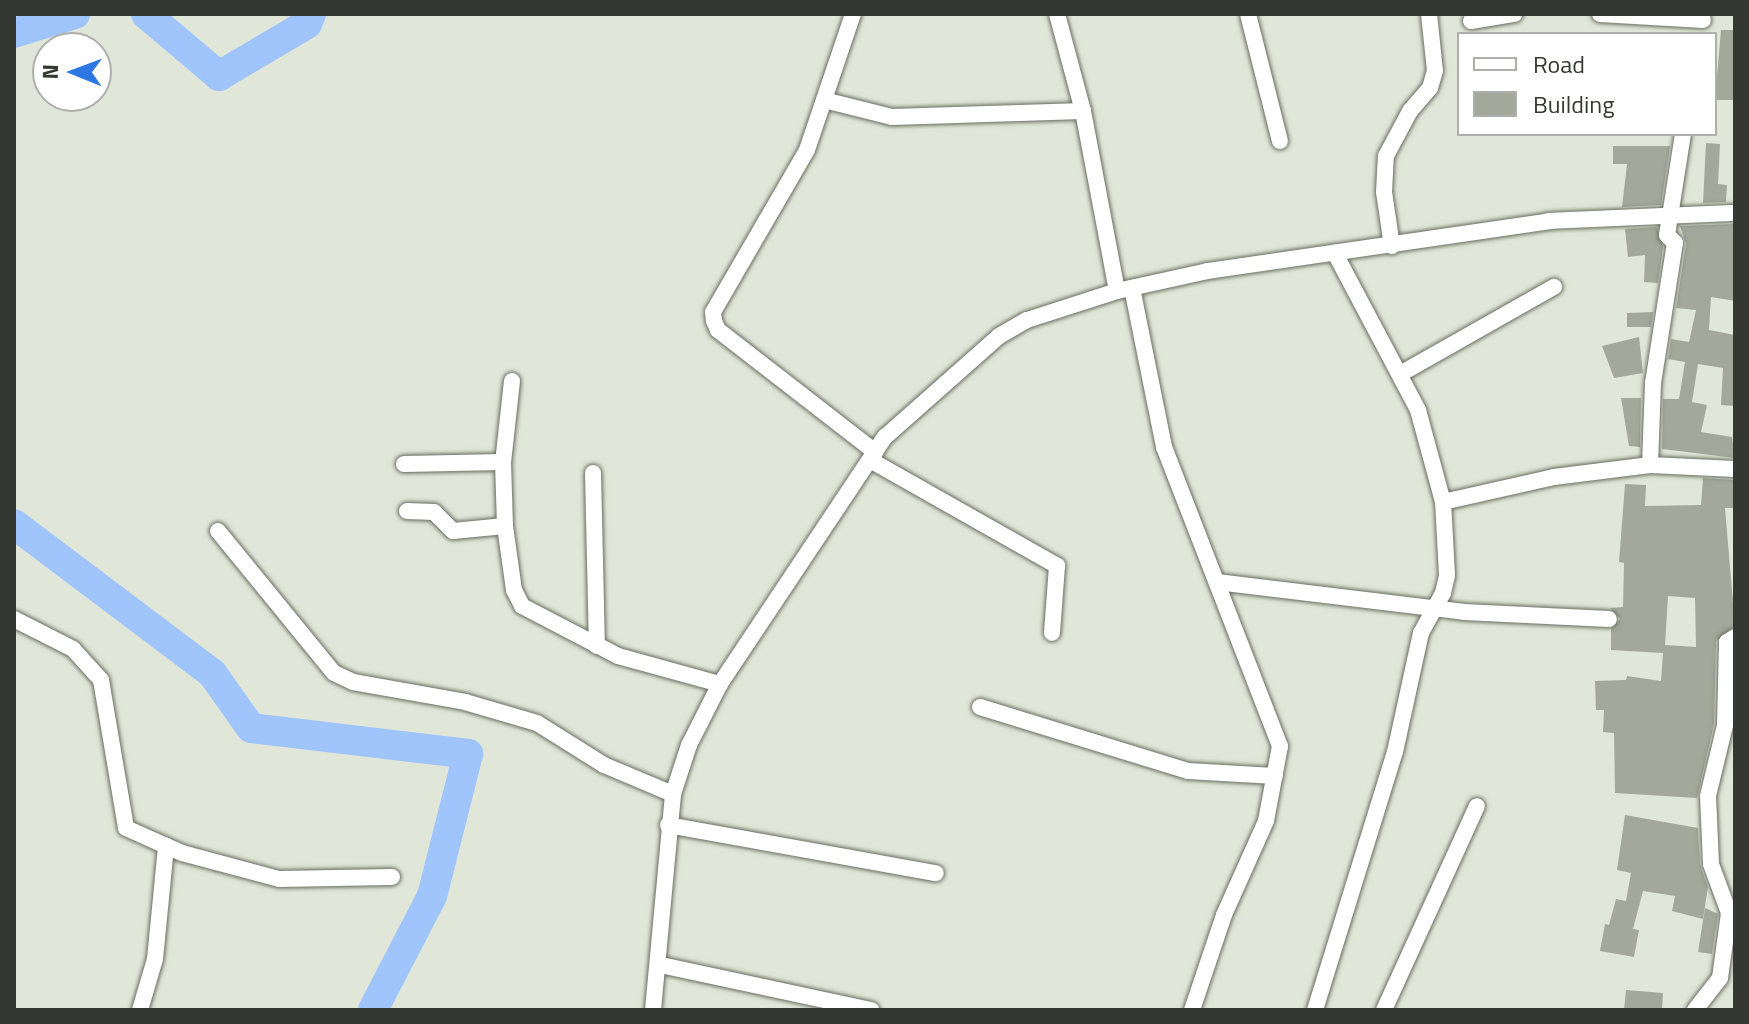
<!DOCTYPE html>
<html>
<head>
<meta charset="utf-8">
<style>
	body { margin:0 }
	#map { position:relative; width:1749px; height:1024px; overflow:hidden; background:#e1e7d8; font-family:"Titillium Web",sans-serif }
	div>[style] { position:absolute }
	.river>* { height:30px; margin:-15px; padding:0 15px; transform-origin:15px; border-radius:15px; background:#a0c4fc }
	.building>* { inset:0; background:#a3a89a }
	.roads { filter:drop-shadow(0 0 2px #686d60) drop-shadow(0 0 2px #686d60) }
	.street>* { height:16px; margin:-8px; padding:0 8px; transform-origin:8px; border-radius:8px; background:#fff }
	span { translate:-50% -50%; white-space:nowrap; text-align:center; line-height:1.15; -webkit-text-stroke:8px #fff; paint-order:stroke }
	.frame { position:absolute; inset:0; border:16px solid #353832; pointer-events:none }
	.legend { position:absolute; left:1457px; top:32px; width:260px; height:104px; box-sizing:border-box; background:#fff; border:2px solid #aeafad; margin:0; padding:10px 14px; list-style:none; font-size:24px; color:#353832 }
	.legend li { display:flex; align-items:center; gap:16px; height:40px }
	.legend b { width:40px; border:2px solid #aeafad }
	.north { position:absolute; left:32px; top:32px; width:80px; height:80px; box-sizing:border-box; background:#fff; border:2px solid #aeafad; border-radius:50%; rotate:271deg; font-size:22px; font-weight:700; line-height:32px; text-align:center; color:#353832 }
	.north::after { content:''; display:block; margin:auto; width:28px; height:36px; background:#2e77e3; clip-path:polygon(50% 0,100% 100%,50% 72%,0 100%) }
</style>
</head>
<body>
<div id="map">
	<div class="river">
		<div style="left:146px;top:14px;width:96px;rotate:40.3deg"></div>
		<div style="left:219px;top:76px;width:102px;rotate:-30.6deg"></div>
		<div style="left:307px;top:24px;width:11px;rotate:-68deg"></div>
		<div style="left:14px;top:33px;width:64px;rotate:-17.3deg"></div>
		<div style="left:14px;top:524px;width:248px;rotate:37deg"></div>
		<div style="left:212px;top:673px;width:67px;rotate:54.7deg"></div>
		<div style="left:251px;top:728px;width:219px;rotate:6.8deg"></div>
		<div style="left:468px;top:754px;width:146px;rotate:104.2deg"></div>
		<div style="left:432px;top:896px;width:128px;rotate:117.4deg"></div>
	</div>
	<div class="building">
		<div style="clip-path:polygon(1721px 30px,1735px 30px,1735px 100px,1715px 100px)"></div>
		<div style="clip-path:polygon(1706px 143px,1720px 144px,1718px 184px,1727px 185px,1726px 202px,1703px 203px)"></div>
		<div style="clip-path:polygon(1613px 146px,1670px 146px,1661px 205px,1622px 207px,1627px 164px,1613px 164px)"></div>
		<div style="clip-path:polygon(1735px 224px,1735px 301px,1711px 297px,1709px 330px,1735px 335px,1735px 406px,1721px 405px,1723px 368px,1698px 364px,1692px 402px,1707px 405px,1701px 432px,1732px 437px,1735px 458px,1662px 449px,1663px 399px,1679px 399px,1685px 362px,1668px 359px,1671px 339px,1689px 342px,1696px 310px,1676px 308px,1686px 244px,1680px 226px)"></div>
		<div style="clip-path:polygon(1657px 227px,1663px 247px,1658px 283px,1644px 282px,1645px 255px,1628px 257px,1625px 229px)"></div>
		<div style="clip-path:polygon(1653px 312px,1651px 327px,1627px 327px,1627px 313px)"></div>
		<div style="clip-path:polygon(1639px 337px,1643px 373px,1614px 378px,1602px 346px)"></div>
		<div style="clip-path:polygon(1621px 398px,1641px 398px,1640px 447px,1629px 446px)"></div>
		<div style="clip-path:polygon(evenodd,1703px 478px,1735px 480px,1735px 508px,1725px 508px,1735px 626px,1716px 641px,1714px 724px,1697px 798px,1615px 793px,1614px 733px,1603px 732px,1604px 710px,1596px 710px,1595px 681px,1626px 680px,1627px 676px,1661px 681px,1663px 653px,1611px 650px,1611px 629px,1620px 619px,1610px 608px,1623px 607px,1624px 563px,1619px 562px,1625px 484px,1646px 485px,1645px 506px,1701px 505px,1703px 478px,1668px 596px,1695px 598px,1696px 647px,1665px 645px,1668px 596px)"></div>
		<div style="clip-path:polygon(1625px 815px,1698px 828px,1700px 865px,1708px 887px,1703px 919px,1672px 911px,1675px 896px,1643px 891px,1633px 929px,1639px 930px,1634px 957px,1600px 951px,1605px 924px,1609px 925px,1616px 899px,1626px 901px,1631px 873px,1617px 870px)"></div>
		<div style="clip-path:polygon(1705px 908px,1718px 914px,1712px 954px,1698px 952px)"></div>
		<div style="clip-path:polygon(1626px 990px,1663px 993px,1662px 1010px,1624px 1010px)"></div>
	</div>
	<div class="roads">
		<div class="street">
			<div style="left:853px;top:14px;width:144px;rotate:108.7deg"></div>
			<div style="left:807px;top:150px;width:187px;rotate:120.1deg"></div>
			<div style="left:713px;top:312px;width:9px;rotate:84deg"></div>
			<div style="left:714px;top:321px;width:10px;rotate:66deg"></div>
			<div style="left:718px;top:330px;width:199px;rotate:37.8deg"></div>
			<div style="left:1057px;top:14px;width:100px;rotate:75deg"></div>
			<div style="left:1083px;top:111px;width:183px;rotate:79.3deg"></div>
			<div style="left:1248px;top:14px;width:131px;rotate:75.9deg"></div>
			<div style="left:1600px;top:14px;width:103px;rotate:3.3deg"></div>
			<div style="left:1471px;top:21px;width:44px;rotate:-9.2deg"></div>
			<div style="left:824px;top:100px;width:70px;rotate:14deg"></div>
			<div style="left:892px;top:117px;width:191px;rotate:-1.8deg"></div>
			<div style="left:1392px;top:246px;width:55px;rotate:-98.4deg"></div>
			<div style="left:1384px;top:192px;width:36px;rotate:-87deg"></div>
			<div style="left:1386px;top:156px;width:51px;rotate:-61.9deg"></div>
			<div style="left:1410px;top:111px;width:30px;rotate:-49deg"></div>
			<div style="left:1430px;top:88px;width:18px;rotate:-74deg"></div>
			<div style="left:1435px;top:71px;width:57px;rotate:-96deg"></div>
			<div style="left:1132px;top:288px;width:162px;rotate:78.6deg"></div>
			<div style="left:1164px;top:447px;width:321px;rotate:68.8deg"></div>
			<div style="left:1280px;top:746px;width:76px;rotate:100.6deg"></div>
			<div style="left:1266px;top:821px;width:103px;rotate:114.1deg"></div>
			<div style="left:1224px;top:915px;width:100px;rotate:108.6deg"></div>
			<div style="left:1400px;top:374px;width:177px;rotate:-29.5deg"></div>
			<div style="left:512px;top:381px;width:81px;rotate:96.3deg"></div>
			<div style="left:503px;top:462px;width:64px;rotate:88.2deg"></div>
			<div style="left:505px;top:526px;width:65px;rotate:82deg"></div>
			<div style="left:514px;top:590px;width:18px;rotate:63deg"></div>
			<div style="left:522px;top:606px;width:108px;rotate:27.5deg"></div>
			<div style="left:618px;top:656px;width:106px;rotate:15.4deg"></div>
			<div style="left:870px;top:460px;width:215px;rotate:29.5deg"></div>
			<div style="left:1057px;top:566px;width:67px;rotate:94.3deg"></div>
			<div style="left:404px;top:464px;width:99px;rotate:-1.2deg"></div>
			<div style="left:1650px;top:465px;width:82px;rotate:-87.9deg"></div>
			<div style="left:1653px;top:383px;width:142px;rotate:-81.1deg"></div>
			<div style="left:1675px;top:243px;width:11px;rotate:-135deg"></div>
			<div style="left:1667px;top:235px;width:102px;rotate:-81deg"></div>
			<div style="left:593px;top:473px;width:173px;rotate:88.7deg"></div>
			<div style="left:1443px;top:502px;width:114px;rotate:-12.7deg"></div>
			<div style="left:1554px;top:477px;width:97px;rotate:-7.1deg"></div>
			<div style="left:1650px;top:465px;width:85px;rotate:2.7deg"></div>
			<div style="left:407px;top:511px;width:27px;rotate:2deg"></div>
			<div style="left:434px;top:512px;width:27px;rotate:45deg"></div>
			<div style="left:453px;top:531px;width:52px;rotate:-5.5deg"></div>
			<div style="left:218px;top:531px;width:183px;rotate:50.8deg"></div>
			<div style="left:334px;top:673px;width:21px;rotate:25deg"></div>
			<div style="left:353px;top:682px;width:114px;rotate:10.1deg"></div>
			<div style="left:465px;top:702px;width:75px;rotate:16.3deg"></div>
			<div style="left:537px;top:723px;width:79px;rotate:32.1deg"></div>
			<div style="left:604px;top:765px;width:75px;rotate:22.8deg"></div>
			<div style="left:1217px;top:582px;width:249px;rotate:6.9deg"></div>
			<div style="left:1464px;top:612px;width:145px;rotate:2.8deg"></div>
			<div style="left:14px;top:619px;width:66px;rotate:27deg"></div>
			<div style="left:73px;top:649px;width:42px;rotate:47.9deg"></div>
			<div style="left:101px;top:680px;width:150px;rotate:80.4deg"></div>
			<div style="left:126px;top:828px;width:61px;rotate:24.1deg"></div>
			<div style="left:182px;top:853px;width:100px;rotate:15deg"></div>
			<div style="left:279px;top:879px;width:113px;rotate:-1deg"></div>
			<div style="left:980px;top:707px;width:218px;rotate:17.1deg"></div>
			<div style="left:1188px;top:771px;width:87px;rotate:3.3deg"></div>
			<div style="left:668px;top:825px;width:272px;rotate:10.2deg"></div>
			<div style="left:661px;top:965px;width:215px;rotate:12.1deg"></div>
			<div style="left:140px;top:1010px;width:53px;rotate:-73.6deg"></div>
			<div style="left:155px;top:959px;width:114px;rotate:-84.4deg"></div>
			<div style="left:653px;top:1010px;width:217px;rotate:-84.7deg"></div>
			<div style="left:673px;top:794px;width:52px;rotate:-71.9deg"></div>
			<div style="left:689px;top:745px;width:68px;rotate:-63.1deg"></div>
			<div style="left:720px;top:684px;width:297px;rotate:-56.3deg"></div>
			<div style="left:885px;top:437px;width:152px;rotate:-41.5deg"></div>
			<div style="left:999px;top:336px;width:32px;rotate:-30deg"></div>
			<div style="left:1027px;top:320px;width:95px;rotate:-17.9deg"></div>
			<div style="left:1117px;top:291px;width:93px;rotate:-12.4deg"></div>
			<div style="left:1208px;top:271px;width:345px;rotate:-8.3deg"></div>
			<div style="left:1549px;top:221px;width:186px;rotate:-2.5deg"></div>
			<div style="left:1315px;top:1010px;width:270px;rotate:-72.8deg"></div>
			<div style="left:1395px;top:752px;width:122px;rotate:-77.7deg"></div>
			<div style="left:1421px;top:633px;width:46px;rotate:-61.2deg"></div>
			<div style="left:1443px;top:593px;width:18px;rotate:-77deg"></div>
			<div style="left:1447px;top:575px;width:73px;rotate:-93.1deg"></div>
			<div style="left:1443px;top:502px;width:95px;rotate:-105.2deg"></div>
			<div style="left:1418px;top:410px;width:178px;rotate:-117.9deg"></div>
			<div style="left:1384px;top:1010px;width:224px;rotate:-65.5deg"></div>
			<div style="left:1695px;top:1010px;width:41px;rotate:-52deg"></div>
			<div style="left:1720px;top:978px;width:66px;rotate:-82.1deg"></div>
			<div style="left:1729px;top:913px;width:52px;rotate:-110.2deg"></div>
			<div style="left:1711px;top:864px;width:68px;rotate:-92.5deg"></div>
			<div style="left:1708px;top:796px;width:73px;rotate:-76.5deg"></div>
			<div style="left:1725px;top:725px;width:83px;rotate:-88.6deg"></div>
			<div style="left:1727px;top:642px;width:9px;rotate:-32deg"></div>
		</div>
	</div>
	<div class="frame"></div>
	<ul class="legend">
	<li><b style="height:10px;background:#fff"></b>Road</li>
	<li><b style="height:22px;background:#a3a89a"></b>Building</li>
	</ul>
	<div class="north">N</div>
</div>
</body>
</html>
